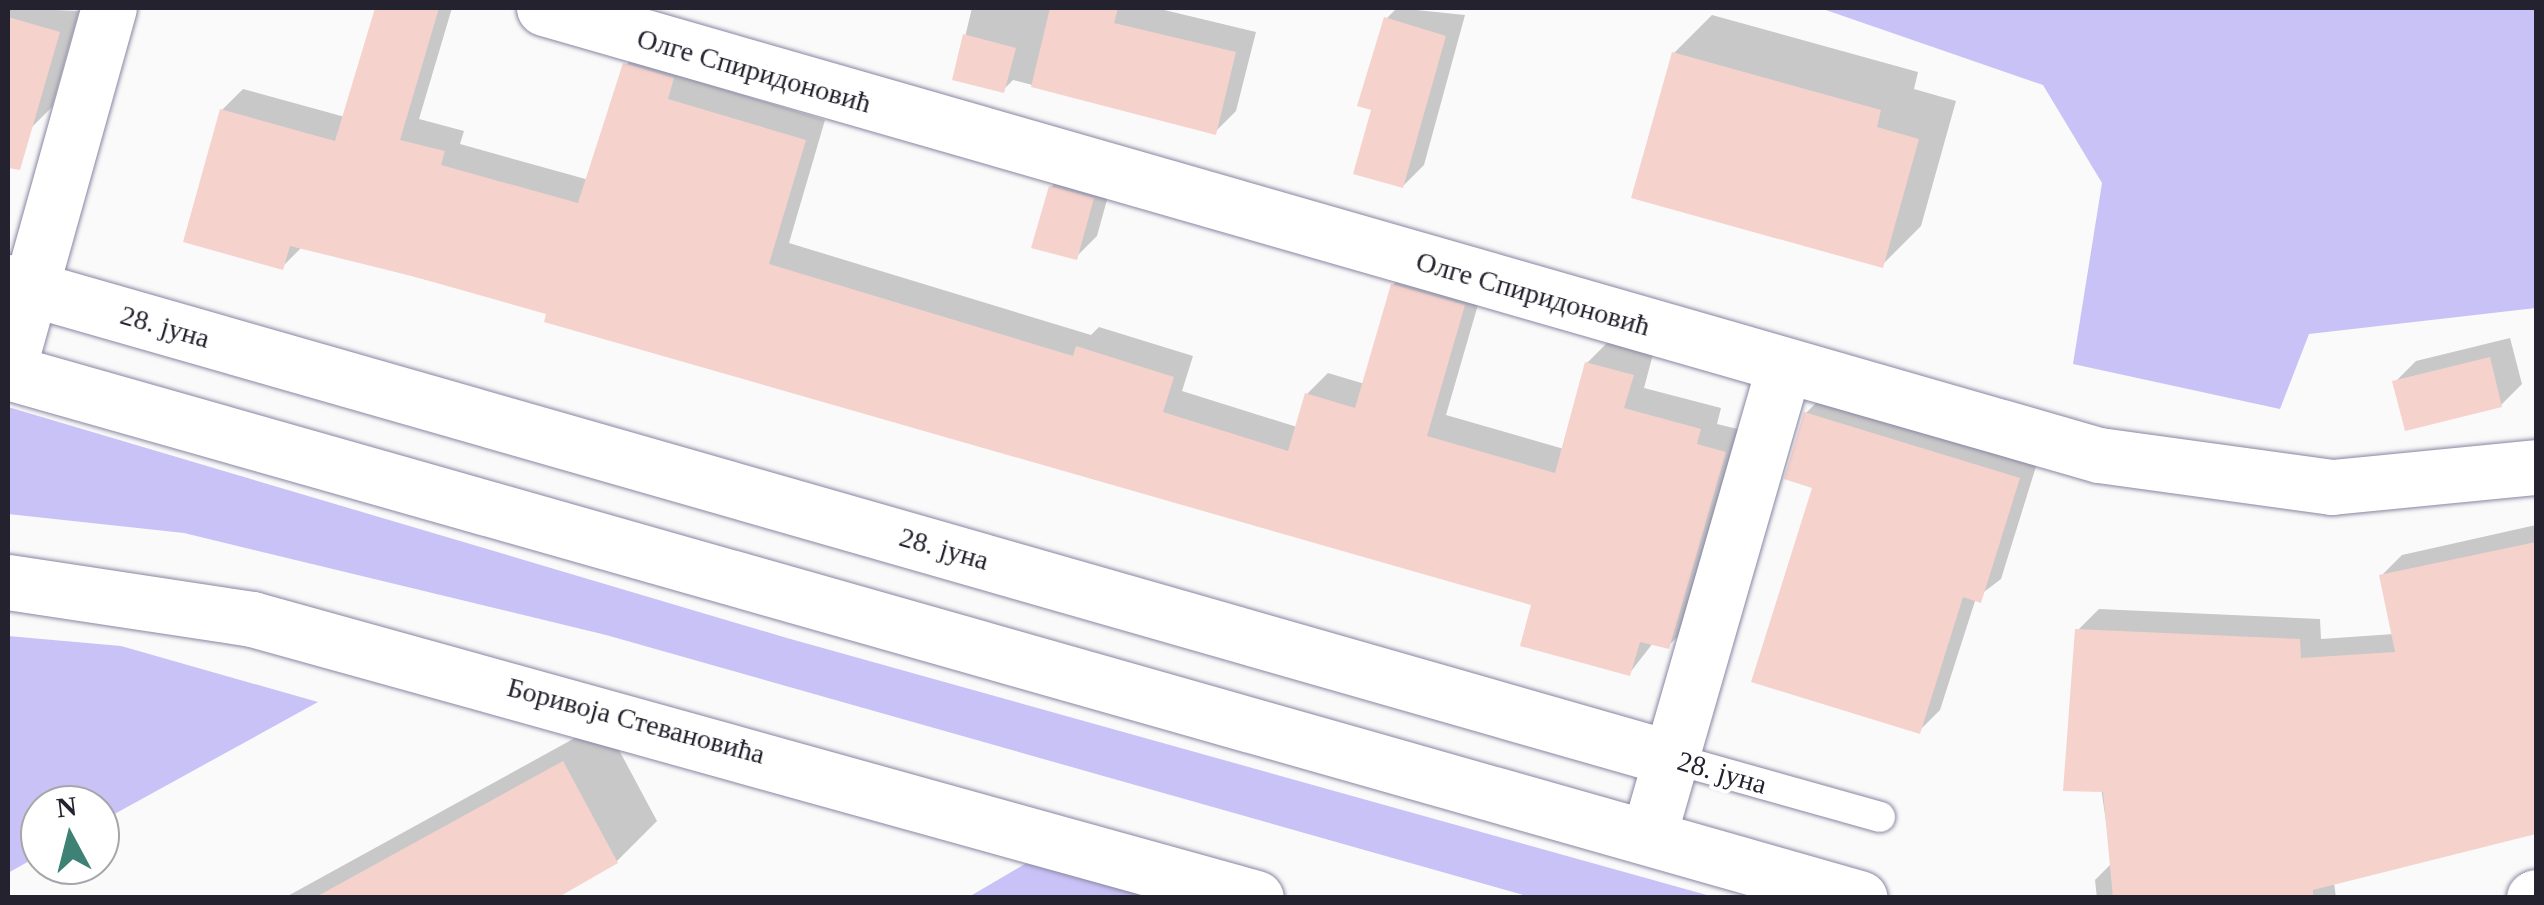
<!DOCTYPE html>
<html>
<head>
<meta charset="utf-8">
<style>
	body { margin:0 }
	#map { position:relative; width:2544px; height:905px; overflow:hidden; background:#fafafa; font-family:Georgia,serif }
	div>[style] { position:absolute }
	.green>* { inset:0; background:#c9c2f6 }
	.shadow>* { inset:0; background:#0003 }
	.building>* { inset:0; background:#f6d2cd }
	.roads { filter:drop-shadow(0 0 2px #8986a2) drop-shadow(0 0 2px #8986a2) }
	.lane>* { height:30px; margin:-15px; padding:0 15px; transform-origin:15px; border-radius:15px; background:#fff }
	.street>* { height:55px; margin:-27.5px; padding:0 27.5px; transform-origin:27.5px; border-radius:27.5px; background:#fff }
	span { translate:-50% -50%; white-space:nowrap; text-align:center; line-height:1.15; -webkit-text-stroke:8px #fff; paint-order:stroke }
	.street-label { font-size:28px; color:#24222e }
	.frame { position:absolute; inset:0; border:10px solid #24222e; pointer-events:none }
	.north { position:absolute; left:20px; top:785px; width:100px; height:100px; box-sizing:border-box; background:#fff; border:2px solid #a7a7ab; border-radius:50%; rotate:353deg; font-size:28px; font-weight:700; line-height:40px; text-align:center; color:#24222e }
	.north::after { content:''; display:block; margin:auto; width:35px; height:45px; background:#3e8276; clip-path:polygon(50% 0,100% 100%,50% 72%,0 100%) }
</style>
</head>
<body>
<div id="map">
	<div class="green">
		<div style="clip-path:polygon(1820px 8px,2536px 8px,2536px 308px,2309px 334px,2280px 409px,2073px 364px,2102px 183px,2043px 85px)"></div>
		<div style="clip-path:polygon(8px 407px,787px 638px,1714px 897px,1530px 897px,606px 635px,184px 533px,8px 514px)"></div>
		<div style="clip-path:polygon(8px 636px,121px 646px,318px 702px,100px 822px,100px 805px,40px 805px,40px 855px,8px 873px)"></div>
		<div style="clip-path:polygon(1064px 841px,1258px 898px,967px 898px)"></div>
	</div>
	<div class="shadow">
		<div style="clip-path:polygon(8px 8px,79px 11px,52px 107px,31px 128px,8px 122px)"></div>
		<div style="clip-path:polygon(378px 8px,452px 8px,419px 119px,464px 131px,460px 144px,589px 180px,626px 65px,647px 44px,693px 57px,687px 78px,825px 120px,789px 243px,1091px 335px,1099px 327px,1193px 356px,1182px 391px,1297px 427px,1307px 394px,1328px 373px,1365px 384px,1393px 285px,1414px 264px,1484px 284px,1446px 415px,1564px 449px,1587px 363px,1608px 342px,1653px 354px,1644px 388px,1721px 408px,1717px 424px,1746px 431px,1689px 626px,1668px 646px,1653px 643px,1629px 674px,1534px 603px,549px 312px,302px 247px,282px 267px,222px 110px,243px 89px,345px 117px)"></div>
		<div style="clip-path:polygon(972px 8px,1156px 8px,1256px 32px,1236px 111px,1215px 132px,1013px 80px,1003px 90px,955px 78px)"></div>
		<div style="clip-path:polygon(1397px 8px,1465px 15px,1424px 165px,1403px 186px,1374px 109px,1386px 19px)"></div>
		<div style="clip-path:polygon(1712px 15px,1918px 72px,1914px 89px,1956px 101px,1921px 226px,1882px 265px,1674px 53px)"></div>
		<div style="clip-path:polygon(1072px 166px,1113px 178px,1097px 236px,1076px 257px,1051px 187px)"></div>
		<div style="clip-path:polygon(2510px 338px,2522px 384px,2501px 405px,2395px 382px,2416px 361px)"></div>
		<div style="clip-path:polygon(1827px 392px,2039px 457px,2001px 579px,1976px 598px,1940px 710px,1919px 731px,1815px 486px,1806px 413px)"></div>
		<div style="clip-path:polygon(2536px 525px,2535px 832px,2334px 882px,2336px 898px,2097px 898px,2095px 880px,2112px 863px,2078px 630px,2099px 609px,2320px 619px,2321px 639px,2394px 634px,2381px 576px,2402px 555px)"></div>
		<div style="clip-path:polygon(604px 722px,657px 821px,617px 861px,552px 898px,284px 898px)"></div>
	</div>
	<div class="building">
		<div style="clip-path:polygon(375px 8px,439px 8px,400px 140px,445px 151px,441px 165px,578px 203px,623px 63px,674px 78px,668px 99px,806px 140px,769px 264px,1073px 356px,1076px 346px,1174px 377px,1163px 412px,1288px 451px,1305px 393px,1355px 408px,1391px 284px,1465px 305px,1427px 436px,1555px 473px,1585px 362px,1634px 375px,1624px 408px,1701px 429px,1697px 444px,1726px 452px,1669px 649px,1640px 642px,1630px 676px,1520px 646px,1531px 605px,544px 322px,546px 314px,412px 276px,290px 246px,283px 270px,183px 242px,220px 109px,335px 141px)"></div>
		<div style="clip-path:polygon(1050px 8px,1118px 8px,1114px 23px,1236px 52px,1216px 135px,1031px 87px)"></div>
		<div style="clip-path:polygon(8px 17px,60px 32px,20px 170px,8px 168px)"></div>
		<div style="clip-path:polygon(1384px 17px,1446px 36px,1403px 188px,1353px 174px,1371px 110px,1357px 106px)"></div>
		<div style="clip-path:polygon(963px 34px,1016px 48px,1004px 93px,952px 80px)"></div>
		<div style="clip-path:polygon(1672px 52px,1881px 110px,1877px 127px,1919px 139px,1883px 268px,1631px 198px)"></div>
		<div style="clip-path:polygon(1049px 186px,1094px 198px,1077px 260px,1031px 248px)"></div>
		<div style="clip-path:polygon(2490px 357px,2502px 407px,2405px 431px,2392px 381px)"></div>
		<div style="clip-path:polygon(1804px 412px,2020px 478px,1981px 603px,1963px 597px,1920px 734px,1751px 682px,1812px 488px,1784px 479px)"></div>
		<div style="clip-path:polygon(2536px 542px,2536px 834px,2313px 890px,2313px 898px,2113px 898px,2103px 792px,2063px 791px,2075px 629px,2300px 639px,2301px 658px,2395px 652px,2379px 575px)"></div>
		<div style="clip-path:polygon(563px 761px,618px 863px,557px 898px,314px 898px)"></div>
	</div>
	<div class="roads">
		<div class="lane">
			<div style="left:1674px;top:759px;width:214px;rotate:15.7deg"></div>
		</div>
		<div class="street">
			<div style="left:544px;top:8px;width:1618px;rotate:16.04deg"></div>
			<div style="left:2099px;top:455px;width:235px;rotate:7.8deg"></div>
			<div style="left:2332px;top:487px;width:205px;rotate:-5.6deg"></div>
			<div style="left:8px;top:282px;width:1733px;rotate:15.98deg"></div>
			<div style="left:8px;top:369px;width:375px;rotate:-74.4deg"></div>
			<div style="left:8px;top:372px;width:1925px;rotate:15.86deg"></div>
			<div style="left:8px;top:582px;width:247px;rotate:8.6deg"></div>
			<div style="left:252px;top:619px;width:1042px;rotate:15.53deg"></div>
			<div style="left:1649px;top:834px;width:488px;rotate:-73.9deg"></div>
			<div style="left:2534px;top:898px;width:2px;rotate:-27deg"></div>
		</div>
	</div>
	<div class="street-label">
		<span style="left:754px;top:71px;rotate:16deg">Олге Спиридоновић</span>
		<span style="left:1533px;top:294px;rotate:16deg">Олге Спиридоновић</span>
		<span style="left:165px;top:327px;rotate:16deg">28. јуна</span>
		<span style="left:944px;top:549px;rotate:16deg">28. јуна</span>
		<span style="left:636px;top:721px;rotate:15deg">Боривоја Стевановића</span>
		<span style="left:1722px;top:773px;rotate:16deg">28. јуна</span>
	</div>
	<div class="frame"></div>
	<div class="north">N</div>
</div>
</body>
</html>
